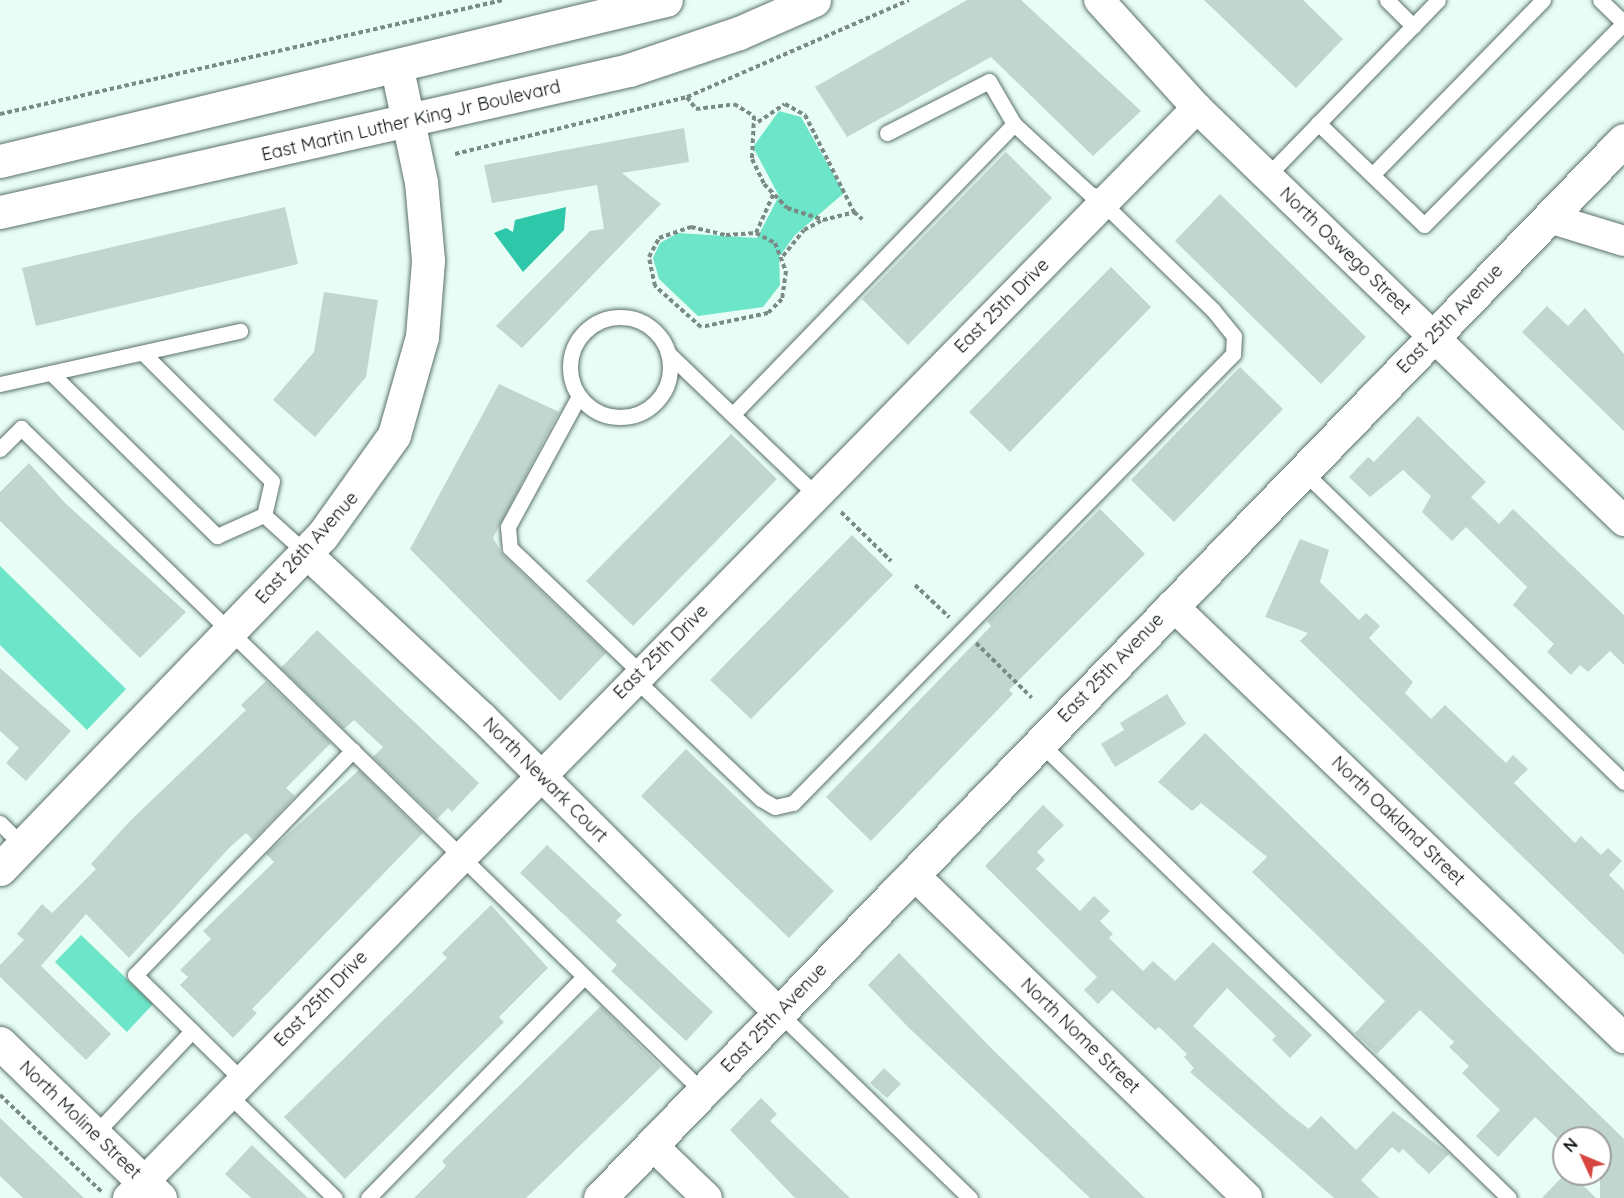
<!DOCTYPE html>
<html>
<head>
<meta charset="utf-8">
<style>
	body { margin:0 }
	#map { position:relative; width:1624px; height:1198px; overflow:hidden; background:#e7fdf6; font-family:Quicksand,sans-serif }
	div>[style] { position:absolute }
	.green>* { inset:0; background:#6de5c9 }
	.water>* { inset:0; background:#2fc7aa }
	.building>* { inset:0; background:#c0d6cf }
	.path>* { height:4px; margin-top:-2px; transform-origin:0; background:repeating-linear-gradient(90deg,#7c8a86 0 4.5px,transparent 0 7.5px) }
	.roads { filter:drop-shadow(0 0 2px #5c706a) drop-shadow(0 0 2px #5c706a) }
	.lane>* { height:15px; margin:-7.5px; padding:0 7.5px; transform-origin:7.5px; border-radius:7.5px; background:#fff }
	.lane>.ring { margin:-7.5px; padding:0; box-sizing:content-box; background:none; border:15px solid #fff; border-radius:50% }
	.street>* { height:30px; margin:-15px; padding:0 15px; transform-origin:15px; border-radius:15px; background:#fff }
	.secondary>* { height:33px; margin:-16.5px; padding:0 16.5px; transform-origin:16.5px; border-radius:16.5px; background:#fff }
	span { translate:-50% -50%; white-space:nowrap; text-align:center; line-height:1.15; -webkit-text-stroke:4.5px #fff; paint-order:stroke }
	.street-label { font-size:18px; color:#080f0d }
	.north { position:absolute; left:1552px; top:1126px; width:60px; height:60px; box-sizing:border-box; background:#fff; border:2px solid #9c9f9e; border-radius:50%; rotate:314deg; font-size:16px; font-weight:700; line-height:24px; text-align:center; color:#080f0d }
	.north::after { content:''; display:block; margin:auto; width:21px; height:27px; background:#d54641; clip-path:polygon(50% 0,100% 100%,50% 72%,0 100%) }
</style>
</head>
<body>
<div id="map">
	<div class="green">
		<div style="clip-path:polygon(779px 111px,801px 117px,844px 193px,795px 235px,779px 257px,780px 285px,763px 307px,698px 316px,659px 279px,653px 258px,660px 243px,678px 233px,757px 238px,779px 196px,753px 147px)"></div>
		<div style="clip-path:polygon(0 566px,126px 689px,87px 730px,0 645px)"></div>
		<div style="clip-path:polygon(81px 935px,153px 1004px,127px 1032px,55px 962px)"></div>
	</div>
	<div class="water">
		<div style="clip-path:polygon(566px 207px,564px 230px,523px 272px,494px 233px,506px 228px,513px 232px,515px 220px)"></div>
	</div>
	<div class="building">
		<div style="clip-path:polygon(967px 0,1021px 0,1141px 111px,1093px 156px,991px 57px,847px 137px,815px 87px)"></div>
		<div style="clip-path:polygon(1204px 0,1303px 0,1343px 39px,1296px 88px)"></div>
		<div style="clip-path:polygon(684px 128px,689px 162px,622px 173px,661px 204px,522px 348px,496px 326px,590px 231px,604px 229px,597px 185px,492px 203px,484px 165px)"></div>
		<div style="clip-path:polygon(1006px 152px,1052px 198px,908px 345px,862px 299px)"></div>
		<div style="clip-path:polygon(1220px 194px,1366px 337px,1321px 384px,1175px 241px)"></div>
		<div style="clip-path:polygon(285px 207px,298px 264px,36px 326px,22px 268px)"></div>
		<div style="clip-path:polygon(1111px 267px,1151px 307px,1010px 452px,969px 412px)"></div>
		<div style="clip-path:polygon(324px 292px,378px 300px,366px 377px,315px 437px,273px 400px,314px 352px)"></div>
		<div style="clip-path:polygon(1547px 306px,1568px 326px,1585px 308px,1624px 354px,1624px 431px,1522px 332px)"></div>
		<div style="clip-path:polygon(1240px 367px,1283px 409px,1174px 522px,1131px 480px)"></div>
		<div style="clip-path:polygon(499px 384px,559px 412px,493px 538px,503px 555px,606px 653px,560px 701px,410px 549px)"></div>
		<div style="clip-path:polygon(1418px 416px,1486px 482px,1471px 497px,1499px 524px,1513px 509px,1624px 615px,1624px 665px,1610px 651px,1588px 672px,1580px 665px,1571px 675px,1547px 652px,1554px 644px,1513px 605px,1527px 587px,1466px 527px,1452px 541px,1422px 512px,1431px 496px,1403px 470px,1370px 497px,1349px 477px,1368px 457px,1374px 462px)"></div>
		<div style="clip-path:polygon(731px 434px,777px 479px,633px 626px,586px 581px)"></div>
		<div style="clip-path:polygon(29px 463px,65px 503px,186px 612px,140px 658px,0 521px,0 492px)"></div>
		<div style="clip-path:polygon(1100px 509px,1145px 554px,1009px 690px,1013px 694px,871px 841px,826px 797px,991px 626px,987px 621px)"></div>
		<div style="clip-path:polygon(852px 535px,893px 575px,751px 719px,710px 680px)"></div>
		<div style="clip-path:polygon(1300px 539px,1329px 550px,1320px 582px,1359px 620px,1366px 613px,1380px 626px,1369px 638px,1413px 682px,1405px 693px,1431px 719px,1445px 705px,1506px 763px,1513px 755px,1528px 769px,1514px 783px,1575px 843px,1581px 836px,1601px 855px,1608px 848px,1622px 861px,1609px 875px,1624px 890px,1624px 955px,1300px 641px,1308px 633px,1265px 617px)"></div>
		<div style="clip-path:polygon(317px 630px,479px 783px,452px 812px,448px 808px,437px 819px,373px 757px,383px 747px,354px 720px,344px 729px,281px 668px)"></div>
		<div style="clip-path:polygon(0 668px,71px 731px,26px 781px,6px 763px,19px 748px,0 731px)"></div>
		<div style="clip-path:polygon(266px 681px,331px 743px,286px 788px,295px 796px,253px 840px,246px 833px,229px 848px,129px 958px,86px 914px,41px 966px,111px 1034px,86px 1060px,0 977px,0 965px,24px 940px,17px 934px,42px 904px,52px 913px,96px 869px,91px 864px,129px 822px,246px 710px,241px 705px)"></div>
		<div style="clip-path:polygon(1167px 694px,1186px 724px,1115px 767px,1101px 744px,1124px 730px,1120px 723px)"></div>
		<div style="clip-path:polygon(1205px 733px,1624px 1139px,1624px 1198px,1600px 1198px,1600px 1138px,1557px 1138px,1535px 1117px,1498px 1157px,1476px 1136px,1500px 1110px,1462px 1073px,1469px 1066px,1449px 1047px,1454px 1042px,1420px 1010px,1377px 1054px,1355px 1033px,1385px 1001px,1252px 872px,1267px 857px,1201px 803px,1192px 811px,1158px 782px)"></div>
		<div style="clip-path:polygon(686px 749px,834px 891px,789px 938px,641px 796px)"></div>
		<div style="clip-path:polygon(359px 770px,423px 833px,252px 1009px,257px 1013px,233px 1038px,180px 985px,188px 977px,180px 970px,211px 939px,203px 931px,274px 862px,266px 854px)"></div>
		<div style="clip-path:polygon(1043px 805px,1064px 825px,1037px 852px,1045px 860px,1036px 869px,1080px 911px,1094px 896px,1110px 911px,1100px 921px,1113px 934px,1109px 938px,1143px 971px,1153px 961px,1175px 981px,1213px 942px,1312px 1035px,1290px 1058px,1272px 1040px,1276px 1036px,1227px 988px,1193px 1026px,1288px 1113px,1309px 1129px,1321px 1116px,1356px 1150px,1393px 1111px,1449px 1154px,1429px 1174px,1403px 1149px,1399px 1153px,1392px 1147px,1361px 1180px,1379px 1198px,1334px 1198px,1190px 1072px,1194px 1068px,1184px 1057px,1187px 1054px,1159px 1027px,1155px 1030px,1112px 990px,1098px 1004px,1084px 990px,1097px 977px,985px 866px)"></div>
		<div style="clip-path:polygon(547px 845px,622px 915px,616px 921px,713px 1012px,686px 1041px,611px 971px,617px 965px,520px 873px)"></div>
		<div style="clip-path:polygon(491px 905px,548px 968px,499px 1017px,504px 1022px,345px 1179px,284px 1117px,447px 958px,442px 953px)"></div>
		<div style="clip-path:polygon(899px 953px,994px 1051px,1145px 1198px,1090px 1198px,907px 1026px,868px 985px)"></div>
		<div style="clip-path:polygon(601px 1006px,661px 1067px,526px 1198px,414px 1198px,446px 1166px,442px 1161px)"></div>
		<div style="clip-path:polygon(884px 1068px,901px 1084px,887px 1098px,870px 1083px)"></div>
		<div style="clip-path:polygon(761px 1098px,777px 1114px,770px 1121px,850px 1198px,795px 1198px,730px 1130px)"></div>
		<div style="clip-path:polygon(0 1118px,84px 1198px,23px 1198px,0 1176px)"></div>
		<div style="clip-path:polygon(252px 1145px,308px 1198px,251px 1198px,225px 1174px)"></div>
		<div style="clip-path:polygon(1565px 1174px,1571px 1174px,1596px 1198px,1542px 1198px)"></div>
	</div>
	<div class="path">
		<div style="left:687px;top:97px;width:15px;rotate:53deg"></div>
		<div style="left:696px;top:109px;width:38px;rotate:-7deg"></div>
		<div style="left:734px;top:104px;width:23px;rotate:31deg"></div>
		<div style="left:754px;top:116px;width:43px;rotate:92.7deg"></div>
		<div style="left:752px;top:159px;width:28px;rotate:64deg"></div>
		<div style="left:764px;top:184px;width:33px;rotate:46deg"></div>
		<div style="left:787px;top:208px;width:38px;rotate:18deg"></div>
		<div style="left:823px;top:220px;width:32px;rotate:-14deg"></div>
		<div style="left:854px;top:212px;width:11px;rotate:41deg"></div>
		<div style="left:0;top:114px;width:516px;rotate:-12.77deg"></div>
		<div style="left:758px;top:122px;width:32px;rotate:-34deg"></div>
		<div style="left:785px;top:104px;width:23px;rotate:29deg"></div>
		<div style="left:805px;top:115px;width:109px;rotate:63.2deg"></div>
		<div style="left:455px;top:154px;width:239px;rotate:-13.8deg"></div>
		<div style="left:687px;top:97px;width:242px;rotate:-23.6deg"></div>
		<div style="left:756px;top:233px;width:21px;rotate:28deg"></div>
		<div style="left:775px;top:243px;width:30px;rotate:69deg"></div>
		<div style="left:786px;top:271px;width:28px;rotate:98deg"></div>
		<div style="left:782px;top:299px;width:20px;rotate:135deg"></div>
		<div style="left:768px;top:313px;width:68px;rotate:168.2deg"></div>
		<div style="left:701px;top:327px;width:62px;rotate:-138.3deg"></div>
		<div style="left:655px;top:286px;width:30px;rotate:-102deg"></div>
		<div style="left:649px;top:257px;width:21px;rotate:-62deg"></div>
		<div style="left:659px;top:238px;width:34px;rotate:-19deg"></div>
		<div style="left:691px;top:227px;width:36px;rotate:13deg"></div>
		<div style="left:726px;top:235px;width:30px;rotate:-4deg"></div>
		<div style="left:756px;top:233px;width:42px;rotate:-65.9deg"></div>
		<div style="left:783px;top:256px;width:33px;rotate:-51deg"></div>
		<div style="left:804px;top:230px;width:19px;rotate:-28deg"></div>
		<div style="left:841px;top:512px;width:70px;rotate:44.4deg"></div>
		<div style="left:915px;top:585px;width:47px;rotate:43.3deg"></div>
		<div style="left:976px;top:643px;width:78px;rotate:44.5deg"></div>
		<div style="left:0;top:1095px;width:142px;rotate:43.6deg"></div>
	</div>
	<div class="roads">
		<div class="lane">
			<div style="left:1387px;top:0;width:37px;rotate:45deg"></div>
			<div style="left:1318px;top:123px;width:147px;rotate:43.9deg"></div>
			<div style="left:1424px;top:225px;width:284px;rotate:-45.3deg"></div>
			<div style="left:1624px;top:23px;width:33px;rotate:-136deg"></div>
			<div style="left:887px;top:133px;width:114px;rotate:-27deg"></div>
			<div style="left:989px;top:81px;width:50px;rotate:59.8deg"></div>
			<div style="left:1014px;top:124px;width:103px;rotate:42.6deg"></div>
			<div style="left:1090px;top:194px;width:18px;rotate:16deg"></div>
			<div style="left:1372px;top:175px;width:245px;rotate:-45.7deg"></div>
			<div style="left:1267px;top:176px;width:245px;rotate:-45.8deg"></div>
			<div class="ring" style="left:570px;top:317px;width:85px;height:85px"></div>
			<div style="left:668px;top:353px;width:205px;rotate:43.8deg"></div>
			<div style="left:144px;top:354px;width:180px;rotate:44.8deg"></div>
			<div style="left:272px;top:481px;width:35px;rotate:103deg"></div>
			<div style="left:51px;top:373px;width:233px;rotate:44.5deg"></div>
			<div style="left:217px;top:536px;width:51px;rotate:-24.1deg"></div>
			<div style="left:0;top:384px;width:246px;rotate:-12.5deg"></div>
			<div style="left:579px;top:396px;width:149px;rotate:118.5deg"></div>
			<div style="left:508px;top:527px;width:21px;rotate:85deg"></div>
			<div style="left:510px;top:548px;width:181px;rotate:43.7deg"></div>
			<div style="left:733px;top:414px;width:404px;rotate:-45.9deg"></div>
			<div style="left:0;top:449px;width:30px;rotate:-45deg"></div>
			<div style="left:21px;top:428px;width:952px;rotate:44.23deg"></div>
			<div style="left:1303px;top:471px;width:447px;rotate:44.1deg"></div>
			<div style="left:264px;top:515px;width:57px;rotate:42.1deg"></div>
			<div style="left:635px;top:679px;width:174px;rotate:43.6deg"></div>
			<div style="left:761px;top:799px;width:16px;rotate:30deg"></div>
			<div style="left:775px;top:807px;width:18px;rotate:-13deg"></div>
			<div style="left:793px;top:803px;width:629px;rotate:-45.58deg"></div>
			<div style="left:1233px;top:354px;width:18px;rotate:-87deg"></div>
			<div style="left:1234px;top:336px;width:33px;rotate:-129deg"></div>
			<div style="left:1213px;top:310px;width:153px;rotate:-135.8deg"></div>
			<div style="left:1040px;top:743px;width:653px;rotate:44.13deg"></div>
			<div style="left:0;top:823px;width:33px;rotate:45deg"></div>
			<div style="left:779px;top:1013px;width:266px;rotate:44.1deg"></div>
			<div style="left:242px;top:1080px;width:150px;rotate:-135.5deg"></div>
			<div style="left:135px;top:975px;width:313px;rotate:-45.9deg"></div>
			<div style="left:228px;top:1094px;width:149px;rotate:44.2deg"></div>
			<div style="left:94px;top:1135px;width:143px;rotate:-46.7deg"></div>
			<div style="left:368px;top:1198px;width:309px;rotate:-45.7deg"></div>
		</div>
		<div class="street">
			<div style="left:1099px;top:0;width:146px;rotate:47.8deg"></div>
			<div style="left:1197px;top:108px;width:594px;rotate:44.05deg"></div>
			<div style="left:1549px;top:218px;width:78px;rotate:17deg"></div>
			<div style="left:306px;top:553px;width:242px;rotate:43deg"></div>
			<div style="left:483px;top:718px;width:418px;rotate:44.9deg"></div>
			<div style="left:1172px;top:605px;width:626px;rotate:43.77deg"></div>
			<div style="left:913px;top:874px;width:465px;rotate:44.1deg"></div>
			<div style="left:652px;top:1145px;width:76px;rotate:43.9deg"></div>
			<div style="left:128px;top:1198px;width:1527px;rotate:-45.56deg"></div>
		</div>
		<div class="secondary">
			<div style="left:0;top:161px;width:685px;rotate:-13.59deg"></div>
			<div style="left:0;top:212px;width:645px;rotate:-12.72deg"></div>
			<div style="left:629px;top:70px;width:116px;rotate:-18.6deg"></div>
			<div style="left:739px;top:33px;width:82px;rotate:-23.7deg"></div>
			<div style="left:0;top:869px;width:463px;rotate:-46deg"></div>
			<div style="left:322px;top:536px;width:124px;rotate:-54.5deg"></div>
			<div style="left:394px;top:435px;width:102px;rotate:-74.1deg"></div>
			<div style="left:422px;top:337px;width:77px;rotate:-85.5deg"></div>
			<div style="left:428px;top:260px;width:78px;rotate:-95.1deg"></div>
			<div style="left:421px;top:182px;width:116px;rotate:-102deg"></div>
			<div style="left:0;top:1043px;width:223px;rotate:44.1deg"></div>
			<div style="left:600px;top:1198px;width:1472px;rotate:-45.94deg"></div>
		</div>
	</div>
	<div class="street-label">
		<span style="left:411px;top:121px;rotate:-13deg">East Martin Luther King Jr Boulevard</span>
		<span style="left:1345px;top:251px;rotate:44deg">North Oswego Street</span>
		<span style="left:1002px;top:306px;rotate:-45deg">East 25th Drive</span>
		<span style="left:1450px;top:319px;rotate:-46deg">East 25th Avenue</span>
		<span style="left:307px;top:548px;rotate:-48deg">East 26th Avenue</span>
		<span style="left:661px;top:652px;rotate:-45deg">East 25th Drive</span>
		<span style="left:1111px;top:668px;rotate:-46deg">East 25th Avenue</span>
		<span style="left:545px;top:780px;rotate:45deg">North Newark Court</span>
		<span style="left:1398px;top:821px;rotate:44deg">North Oakland Street</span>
		<span style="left:321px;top:999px;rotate:-46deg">East 25th Drive</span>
		<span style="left:774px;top:1018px;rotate:-46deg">East 25th Avenue</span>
		<span style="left:1080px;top:1036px;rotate:44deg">North Nome Street</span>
		<span style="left:80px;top:1120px;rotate:44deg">North Moline Street</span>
	</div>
	<div class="north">N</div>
</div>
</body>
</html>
